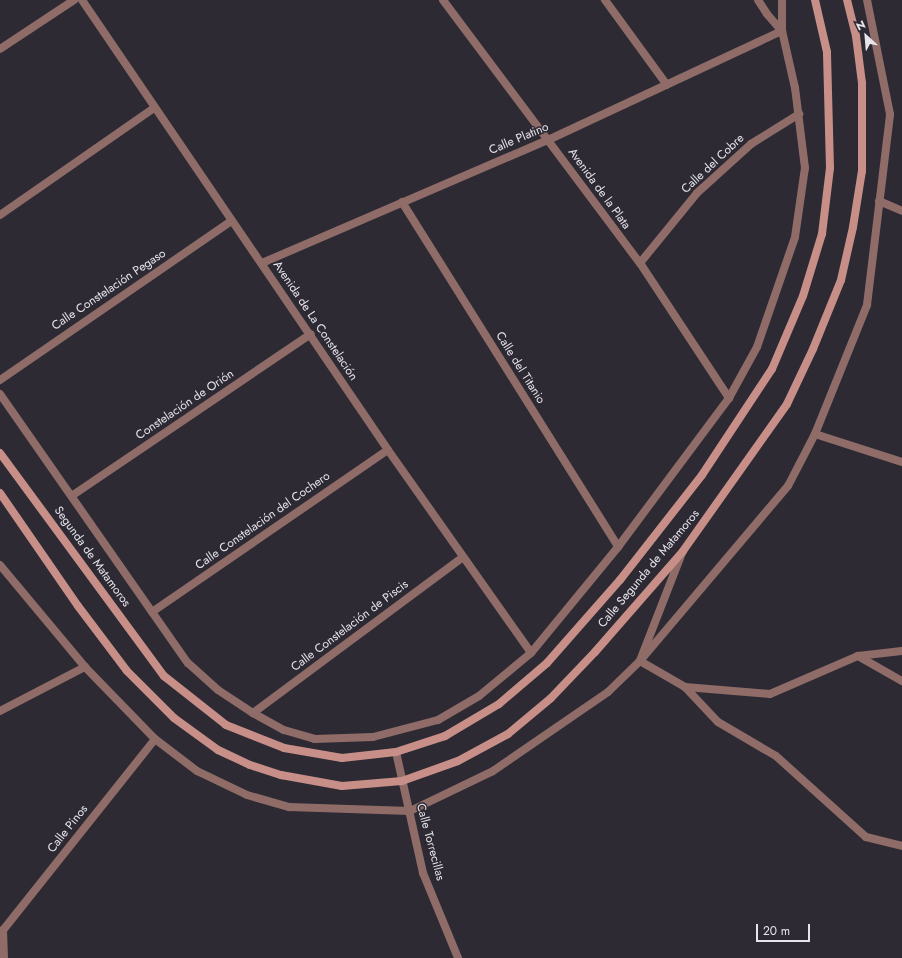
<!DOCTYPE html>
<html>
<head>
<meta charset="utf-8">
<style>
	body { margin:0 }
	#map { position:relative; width:902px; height:958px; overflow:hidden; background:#2d2a34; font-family:Jost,sans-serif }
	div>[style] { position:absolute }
	.minor>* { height:8px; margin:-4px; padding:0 4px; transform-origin:4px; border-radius:4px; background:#8f6c67 }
	.secondary>* { height:8px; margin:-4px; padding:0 4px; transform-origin:4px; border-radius:4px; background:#c78f87 }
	span { translate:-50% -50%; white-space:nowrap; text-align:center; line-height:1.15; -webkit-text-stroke:3px #2d2a34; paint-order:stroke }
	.street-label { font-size:12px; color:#e7e5ec }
	.north { position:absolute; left:846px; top:16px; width:40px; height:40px; -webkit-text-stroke:3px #2d2a34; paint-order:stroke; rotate:334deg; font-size:11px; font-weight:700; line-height:16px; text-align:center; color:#e7e5ec }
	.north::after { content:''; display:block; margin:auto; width:14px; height:18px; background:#e7e5ec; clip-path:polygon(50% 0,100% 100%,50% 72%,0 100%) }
	.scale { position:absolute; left:756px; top:924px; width:54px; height:18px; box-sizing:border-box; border:2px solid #e7e5ec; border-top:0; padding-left:5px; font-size:12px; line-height:14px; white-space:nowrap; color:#e7e5ec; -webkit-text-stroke:3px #2d2a34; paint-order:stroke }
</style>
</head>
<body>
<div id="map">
	<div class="minor">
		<div style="left:82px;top:0;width:544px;rotate:55.78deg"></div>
		<div style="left:388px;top:450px;width:248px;rotate:54.8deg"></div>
		<div style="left:443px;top:0;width:329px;rotate:53.2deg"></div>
		<div style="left:640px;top:263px;width:162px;rotate:56.6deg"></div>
		<div style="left:605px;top:0;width:105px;rotate:53.9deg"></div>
		<div style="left:758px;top:0;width:17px;rotate:57deg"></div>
		<div style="left:767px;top:14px;width:23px;rotate:49deg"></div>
		<div style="left:0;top:49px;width:89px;rotate:-33.5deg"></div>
		<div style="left:879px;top:201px;width:25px;rotate:23deg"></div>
		<div style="left:402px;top:202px;width:407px;rotate:57.9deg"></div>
		<div style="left:0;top:215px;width:188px;rotate:-34.8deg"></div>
		<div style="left:262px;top:263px;width:311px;rotate:-23.3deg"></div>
		<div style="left:548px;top:140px;width:258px;rotate:-25deg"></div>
		<div style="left:640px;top:263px;width:90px;rotate:-50.8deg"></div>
		<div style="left:697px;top:193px;width:73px;rotate:-42.2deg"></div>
		<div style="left:751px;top:144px;width:57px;rotate:-32deg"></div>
		<div style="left:0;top:380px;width:280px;rotate:-34.5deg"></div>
		<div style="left:0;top:394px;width:328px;rotate:55.1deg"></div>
		<div style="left:188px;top:663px;width:40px;rotate:42deg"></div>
		<div style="left:218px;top:690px;width:42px;rotate:33.3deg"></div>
		<div style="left:253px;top:713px;width:35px;rotate:29deg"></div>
		<div style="left:284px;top:730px;width:32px;rotate:16deg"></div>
		<div style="left:315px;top:739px;width:58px;rotate:-2deg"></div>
		<div style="left:373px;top:737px;width:67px;rotate:-14.7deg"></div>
		<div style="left:438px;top:720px;width:48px;rotate:-30.3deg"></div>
		<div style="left:479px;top:696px;width:67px;rotate:-39.6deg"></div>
		<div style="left:531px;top:653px;width:137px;rotate:-50.6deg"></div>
		<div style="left:618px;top:547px;width:186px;rotate:-53.3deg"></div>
		<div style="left:729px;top:398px;width:58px;rotate:-61.2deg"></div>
		<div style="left:757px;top:347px;width:116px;rotate:-70.9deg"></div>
		<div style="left:795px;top:237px;width:70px;rotate:-81.8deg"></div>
		<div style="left:805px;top:168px;width:81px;rotate:-97.1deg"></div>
		<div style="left:795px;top:88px;width:58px;rotate:-102.8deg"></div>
		<div style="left:782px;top:31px;width:31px;rotate:-90deg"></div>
		<div style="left:815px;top:434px;width:91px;rotate:17.8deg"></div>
		<div style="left:73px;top:495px;width:287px;rotate:-34.1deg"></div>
		<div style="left:682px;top:553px;width:116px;rotate:111.3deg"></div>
		<div style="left:640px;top:661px;width:52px;rotate:30deg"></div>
		<div style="left:685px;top:687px;width:48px;rotate:46.7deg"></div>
		<div style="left:718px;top:722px;width:67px;rotate:30.4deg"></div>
		<div style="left:776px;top:756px;width:121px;rotate:42deg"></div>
		<div style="left:866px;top:837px;width:37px;rotate:14deg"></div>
		<div style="left:0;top:565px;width:133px;rotate:50.2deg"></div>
		<div style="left:85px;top:667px;width:100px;rotate:45.8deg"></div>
		<div style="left:155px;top:739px;width:53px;rotate:37.3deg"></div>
		<div style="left:197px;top:771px;width:55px;rotate:25.6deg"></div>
		<div style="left:247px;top:795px;width:44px;rotate:15.9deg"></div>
		<div style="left:289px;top:807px;width:121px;rotate:1.9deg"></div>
		<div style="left:410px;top:811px;width:92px;rotate:-25.7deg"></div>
		<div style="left:493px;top:771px;width:140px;rotate:-34.5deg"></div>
		<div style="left:608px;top:692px;width:45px;rotate:-44.1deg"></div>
		<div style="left:640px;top:661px;width:229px;rotate:-49.8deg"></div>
		<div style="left:788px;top:486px;width:59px;rotate:-62.6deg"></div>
		<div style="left:815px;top:434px;width:139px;rotate:-68deg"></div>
		<div style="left:867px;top:305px;width:192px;rotate:-83.1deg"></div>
		<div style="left:890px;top:114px;width:116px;rotate:-101.4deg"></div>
		<div style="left:152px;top:612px;width:286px;rotate:-34.5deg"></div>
		<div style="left:858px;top:656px;width:51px;rotate:29.6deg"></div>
		<div style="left:685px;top:687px;width:85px;rotate:4.7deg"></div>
		<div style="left:770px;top:694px;width:96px;rotate:-23.4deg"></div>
		<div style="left:858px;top:656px;width:44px;rotate:-6.5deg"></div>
		<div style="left:0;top:711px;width:96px;rotate:-27.4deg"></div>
		<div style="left:253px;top:713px;width:260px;rotate:-36.6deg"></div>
		<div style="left:396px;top:752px;width:124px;rotate:77.4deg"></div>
		<div style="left:423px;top:873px;width:92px;rotate:67.6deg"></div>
		<div style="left:3px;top:930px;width:28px;rotate:88deg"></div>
		<div style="left:0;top:934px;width:249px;rotate:-51.5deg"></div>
	</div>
	<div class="secondary">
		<div style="left:0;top:453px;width:277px;rotate:53.7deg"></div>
		<div style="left:164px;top:676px;width:79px;rotate:38.3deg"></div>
		<div style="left:226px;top:725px;width:62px;rotate:21.6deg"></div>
		<div style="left:284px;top:748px;width:59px;rotate:9.8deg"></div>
		<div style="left:342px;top:758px;width:54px;rotate:-6.3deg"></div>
		<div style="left:396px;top:752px;width:52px;rotate:-18.1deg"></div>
		<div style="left:445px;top:736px;width:63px;rotate:-30.7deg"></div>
		<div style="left:499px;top:704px;width:63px;rotate:-40.5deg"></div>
		<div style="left:547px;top:663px;width:111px;rotate:-48.7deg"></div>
		<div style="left:620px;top:580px;width:133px;rotate:-52deg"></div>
		<div style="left:702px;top:475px;width:127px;rotate:-56.6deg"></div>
		<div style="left:772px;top:369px;width:79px;rotate:-67deg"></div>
		<div style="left:803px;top:296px;width:65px;rotate:-73deg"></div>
		<div style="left:822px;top:234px;width:66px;rotate:-83.1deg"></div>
		<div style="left:830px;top:168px;width:116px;rotate:-91.5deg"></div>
		<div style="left:827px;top:52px;width:53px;rotate:-103deg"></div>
		<div style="left:0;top:493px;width:137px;rotate:55.4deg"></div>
		<div style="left:78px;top:606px;width:81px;rotate:53deg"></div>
		<div style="left:127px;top:671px;width:66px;rotate:45deg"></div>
		<div style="left:174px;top:718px;width:54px;rotate:36deg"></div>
		<div style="left:218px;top:750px;width:35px;rotate:25deg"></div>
		<div style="left:250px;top:765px;width:33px;rotate:18deg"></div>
		<div style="left:281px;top:775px;width:62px;rotate:10.2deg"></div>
		<div style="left:342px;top:786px;width:60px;rotate:-4.8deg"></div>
		<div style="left:402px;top:781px;width:59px;rotate:-19.7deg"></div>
		<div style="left:458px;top:761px;width:57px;rotate:-28.4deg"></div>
		<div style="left:508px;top:734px;width:56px;rotate:-39.9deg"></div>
		<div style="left:551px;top:698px;width:64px;rotate:-46.3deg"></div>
		<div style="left:595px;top:652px;width:134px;rotate:-48.9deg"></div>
		<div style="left:683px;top:551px;width:180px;rotate:-54.7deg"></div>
		<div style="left:787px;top:404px;width:61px;rotate:-64.7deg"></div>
		<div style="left:813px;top:349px;width:74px;rotate:-67.9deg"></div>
		<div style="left:841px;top:280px;width:54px;rotate:-77.2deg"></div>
		<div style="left:853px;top:227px;width:57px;rotate:-80.9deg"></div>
		<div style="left:862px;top:171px;width:88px;rotate:-90deg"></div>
		<div style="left:862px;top:83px;width:47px;rotate:-97.3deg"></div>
		<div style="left:856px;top:36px;width:37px;rotate:-104deg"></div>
	</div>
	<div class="street-label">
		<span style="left:519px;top:139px;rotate:-23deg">Calle Platino</span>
		<span style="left:713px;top:164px;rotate:-43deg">Calle del Cobre</span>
		<span style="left:599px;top:189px;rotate:54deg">Avenida de la Plata</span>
		<span style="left:109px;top:290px;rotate:-34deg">Calle Constelación Pegaso</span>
		<span style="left:315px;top:321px;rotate:56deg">Avenida de La Constelación</span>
		<span style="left:520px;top:368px;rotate:58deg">Calle del Titanio</span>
		<span style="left:185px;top:405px;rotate:-34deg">Constelación de Orión</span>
		<span style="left:263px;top:521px;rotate:-35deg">Calle Constelación del Cochero</span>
		<span style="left:92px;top:557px;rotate:54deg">Segunda de Matamoros</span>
		<span style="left:649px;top:569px;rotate:-50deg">Calle Segunda de Matamoros</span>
		<span style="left:350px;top:626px;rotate:-37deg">Calle Constelación de Piscis</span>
		<span style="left:68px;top:829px;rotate:-52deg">Calle Pinos</span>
		<span style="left:430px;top:842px;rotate:75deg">Calle Torrecillas</span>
	</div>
	<div class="north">N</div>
	<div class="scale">20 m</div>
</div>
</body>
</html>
